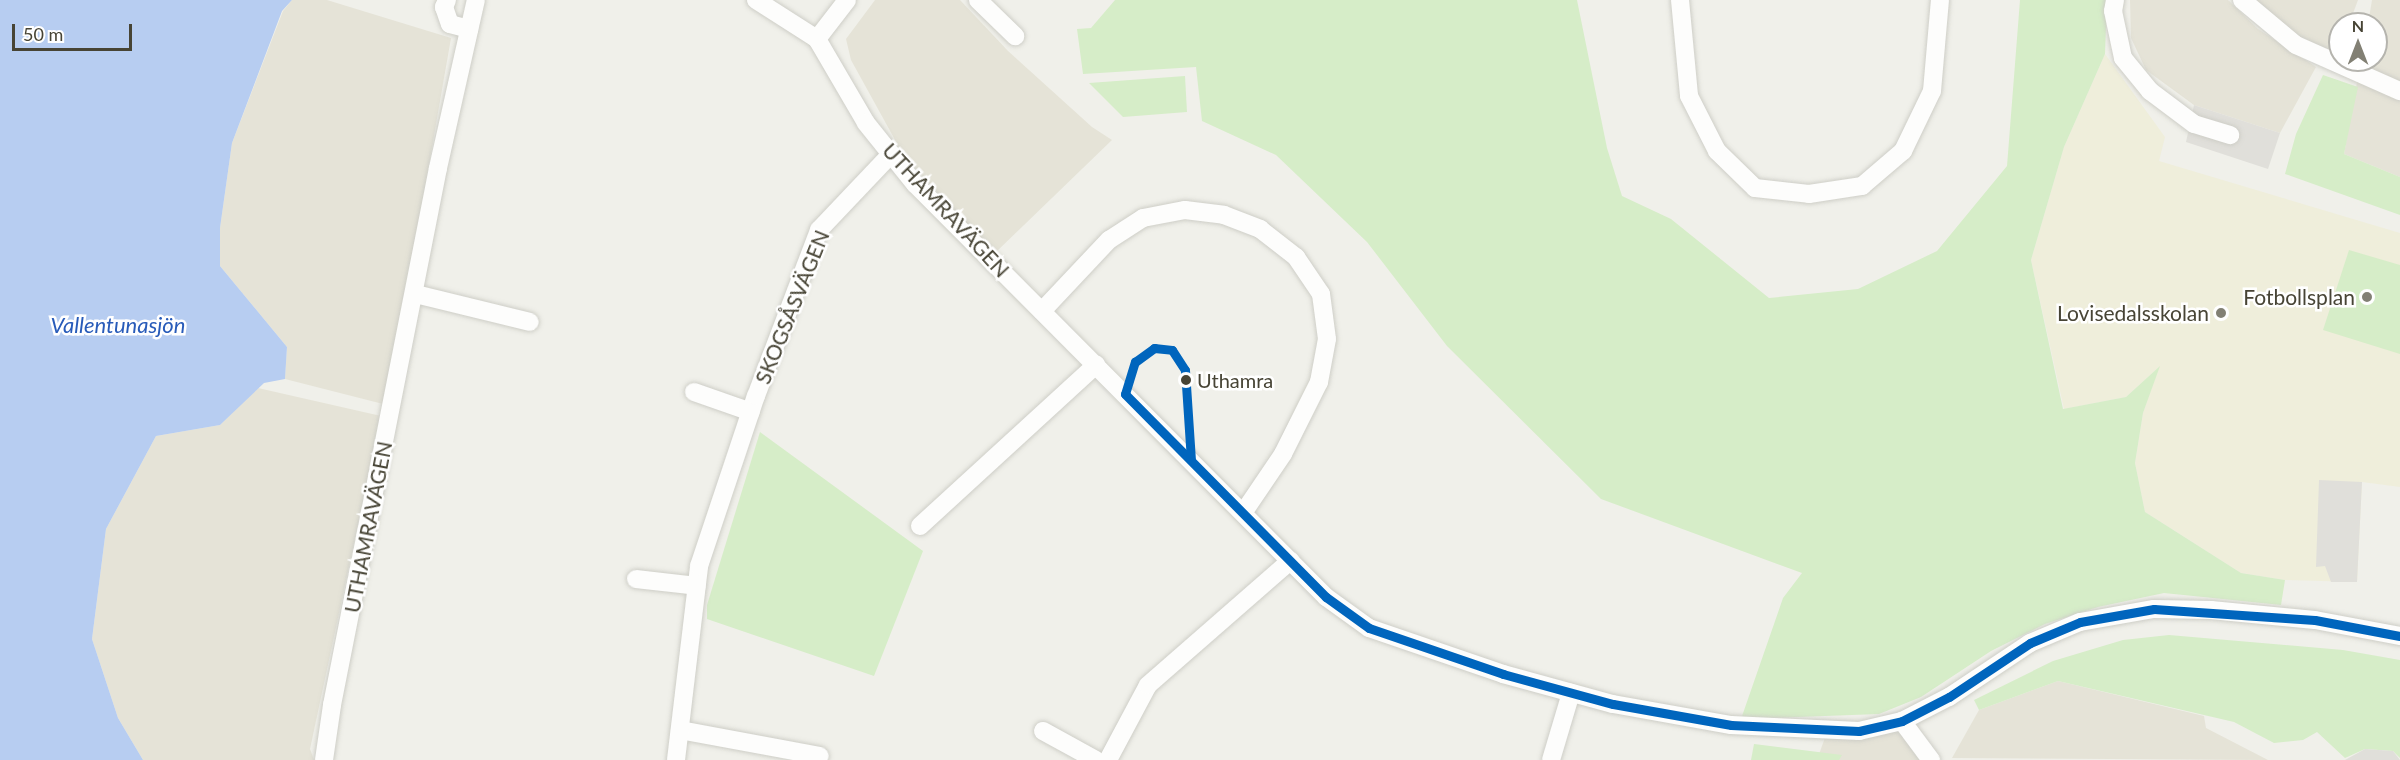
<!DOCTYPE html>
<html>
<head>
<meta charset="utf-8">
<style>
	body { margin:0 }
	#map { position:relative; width:2400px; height:760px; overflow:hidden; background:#f0f0ea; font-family:Lato,sans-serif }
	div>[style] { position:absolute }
	.residential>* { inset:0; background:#e5e3d7 }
	.education>* { inset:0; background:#efeedb }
	.green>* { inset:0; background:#d6edc8 }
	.parking>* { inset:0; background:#e0dfda }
	.water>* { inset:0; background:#b7cdf1 }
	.roads { filter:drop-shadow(0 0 2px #cecec7) drop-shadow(0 0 2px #cecec7) }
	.minor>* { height:18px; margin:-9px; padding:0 9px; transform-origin:9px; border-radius:9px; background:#fdfdfc }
	.bus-1>* { height:9px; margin:-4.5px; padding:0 4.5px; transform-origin:4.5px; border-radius:4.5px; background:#0065bd }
	.dots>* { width:16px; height:16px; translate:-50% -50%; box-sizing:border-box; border:3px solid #fff; border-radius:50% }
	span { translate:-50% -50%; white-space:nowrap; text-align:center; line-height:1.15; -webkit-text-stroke:5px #fff; paint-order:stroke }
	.bus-label { font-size:20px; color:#474435 }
	.left { translate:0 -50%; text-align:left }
	.street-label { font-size:21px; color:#474435 }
	.poi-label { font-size:21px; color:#474435 }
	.right { translate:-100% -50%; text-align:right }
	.water-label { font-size:22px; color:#285bb9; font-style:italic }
	.north { position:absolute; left:2328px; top:12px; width:60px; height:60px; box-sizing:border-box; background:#fff; border:2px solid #b5b4ae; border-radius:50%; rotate:0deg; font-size:16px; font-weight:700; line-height:24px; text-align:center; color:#474435 }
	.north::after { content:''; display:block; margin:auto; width:21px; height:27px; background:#828074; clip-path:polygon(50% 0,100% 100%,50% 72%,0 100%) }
	.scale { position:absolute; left:12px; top:24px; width:120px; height:27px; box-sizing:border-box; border:3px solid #474435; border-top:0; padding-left:8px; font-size:18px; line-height:21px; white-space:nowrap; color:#474435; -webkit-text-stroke:4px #fff; paint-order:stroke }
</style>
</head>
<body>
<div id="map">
	<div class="residential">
		<div style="clip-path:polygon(292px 0,327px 0,451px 38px,387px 405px,285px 379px,287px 347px,220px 266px,220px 228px,232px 143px,283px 11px)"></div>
		<div style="clip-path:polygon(875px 0,960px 0,1008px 51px,1092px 127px,1112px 140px,995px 253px,905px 158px,851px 60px,846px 39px)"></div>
		<div style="clip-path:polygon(2130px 0,2228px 0,2258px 29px,2316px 67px,2280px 133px,2194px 105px,2146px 70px,2131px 38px)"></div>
		<div style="clip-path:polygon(2256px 0,2358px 0,2349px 24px,2340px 24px,2337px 57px,2306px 43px)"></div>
		<div style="clip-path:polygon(2372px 0,2400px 0,2400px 177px,2344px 154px,2361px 60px,2376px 60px,2376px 24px,2368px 24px)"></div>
		<div style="clip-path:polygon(258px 388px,381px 416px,310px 749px,314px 760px,143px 760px,118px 718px,92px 639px,106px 529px,156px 436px,220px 425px)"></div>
		<div style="clip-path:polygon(2058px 681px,2204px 716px,2206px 728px,2268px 760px,1952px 758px,1979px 710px)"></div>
		<div style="clip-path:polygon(1902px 721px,1934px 760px,1817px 760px,1828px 729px)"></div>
	</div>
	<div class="education">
		<div style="clip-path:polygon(2105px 54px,2165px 137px,2159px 161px,2400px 233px,2400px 487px,2362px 482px,2357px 582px,2285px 580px,2241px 573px,2145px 512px,2135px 463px,2143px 413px,2159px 367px,2126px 397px,2064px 409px,2031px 260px,2064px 147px)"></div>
	</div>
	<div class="green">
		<div style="clip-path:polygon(1115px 0,1577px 0,1607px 148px,1622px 196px,1671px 219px,1769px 298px,1858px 289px,1937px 251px,2007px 166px,2020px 0,2107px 0,2105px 54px,2064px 147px,2031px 260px,2063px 409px,2126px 397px,2160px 366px,2143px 413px,2135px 463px,2145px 512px,2241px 573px,2285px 580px,2281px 605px,2164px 593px,2098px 607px,2045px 624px,1991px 651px,1921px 697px,1879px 714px,1741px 719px,1783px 598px,1802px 573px,1601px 499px,1447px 346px,1367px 242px,1276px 155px,1202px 121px,1196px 67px,1083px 74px,1077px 29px,1091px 28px)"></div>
		<div style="clip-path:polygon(2323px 75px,2358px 87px,2344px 154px,2400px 177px,2400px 215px,2285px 174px,2296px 134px)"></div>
		<div style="clip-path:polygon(1185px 76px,1187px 112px,1123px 117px,1089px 83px)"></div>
		<div style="clip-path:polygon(2349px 250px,2400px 265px,2400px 354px,2323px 330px)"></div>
		<div style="clip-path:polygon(760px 432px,923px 551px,874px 676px,707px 619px,707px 605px)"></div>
		<div style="clip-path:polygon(2169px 635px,2343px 650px,2400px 660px,2400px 758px,2393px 751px,2365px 749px,2345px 758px,2317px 732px,2303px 740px,2274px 743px,2234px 722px,2058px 681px,1979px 710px,1974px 700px,2053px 661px,2123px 640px)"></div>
		<div style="clip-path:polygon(1754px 744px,1842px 755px,1839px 760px,1751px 760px)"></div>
	</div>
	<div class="parking">
		<div style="clip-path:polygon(2194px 105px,2280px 133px,2268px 169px,2186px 142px)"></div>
		<div style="clip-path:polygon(2319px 480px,2362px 482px,2357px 582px,2331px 582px,2325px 566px,2316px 567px)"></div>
		<div style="clip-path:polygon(2365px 749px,2393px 751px,2400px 760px,2345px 760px)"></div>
	</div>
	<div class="water">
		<div style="clip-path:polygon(0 0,292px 0,282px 11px,232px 143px,220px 228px,220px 266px,287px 347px,285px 379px,264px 383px,220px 425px,156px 436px,106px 529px,92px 639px,118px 718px,143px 760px,0 760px)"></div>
	</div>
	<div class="roads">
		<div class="minor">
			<div style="left:447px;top:0;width:8px;rotate:113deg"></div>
			<div style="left:444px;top:7px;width:18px;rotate:71deg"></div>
			<div style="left:450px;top:24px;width:20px;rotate:15deg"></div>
			<div style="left:756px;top:0;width:72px;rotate:32.6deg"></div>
			<div style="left:817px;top:39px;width:97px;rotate:59.7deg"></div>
			<div style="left:866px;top:123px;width:78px;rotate:51.2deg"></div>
			<div style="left:915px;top:184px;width:583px;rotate:45.14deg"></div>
			<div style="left:1326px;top:597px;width:53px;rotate:35.8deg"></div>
			<div style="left:1369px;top:628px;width:142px;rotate:18.9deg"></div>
			<div style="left:1503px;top:674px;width:114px;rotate:15.3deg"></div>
			<div style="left:1613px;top:704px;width:120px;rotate:10.1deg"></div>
			<div style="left:1731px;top:725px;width:128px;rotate:2.7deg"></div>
			<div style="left:1859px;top:731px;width:44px;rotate:-13.1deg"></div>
			<div style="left:1902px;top:721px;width:53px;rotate:-27.1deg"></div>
			<div style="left:1949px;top:697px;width:97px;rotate:-33.7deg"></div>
			<div style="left:2030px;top:643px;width:54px;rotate:-22.8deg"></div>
			<div style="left:2080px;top:622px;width:75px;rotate:-10deg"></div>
			<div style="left:2154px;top:609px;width:57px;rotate:1deg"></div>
			<div style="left:2211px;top:610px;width:104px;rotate:5.5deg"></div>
			<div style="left:2315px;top:620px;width:86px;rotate:10.7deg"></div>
			<div style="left:978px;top:0;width:52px;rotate:44.2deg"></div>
			<div style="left:1680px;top:0;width:96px;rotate:84.6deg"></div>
			<div style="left:1689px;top:96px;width:62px;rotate:63deg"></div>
			<div style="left:1717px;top:151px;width:53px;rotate:44.2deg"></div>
			<div style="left:1755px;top:188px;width:54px;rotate:6.3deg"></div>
			<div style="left:1809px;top:194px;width:54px;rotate:-8.6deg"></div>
			<div style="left:1862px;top:186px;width:54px;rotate:-40.5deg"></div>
			<div style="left:1903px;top:151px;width:67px;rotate:-64.2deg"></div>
			<div style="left:1932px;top:91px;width:91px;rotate:-85deg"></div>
			<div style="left:2115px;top:0;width:11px;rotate:100deg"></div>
			<div style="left:2113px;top:11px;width:48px;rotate:78deg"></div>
			<div style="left:2123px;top:58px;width:43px;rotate:50.7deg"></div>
			<div style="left:2150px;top:91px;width:55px;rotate:36.9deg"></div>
			<div style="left:2194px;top:124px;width:38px;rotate:17deg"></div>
			<div style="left:2242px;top:0;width:70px;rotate:39.8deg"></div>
			<div style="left:2296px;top:45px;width:114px;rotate:23.9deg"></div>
			<div style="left:817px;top:39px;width:49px;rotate:-52.4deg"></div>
			<div style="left:415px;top:294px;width:118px;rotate:13.7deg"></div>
			<div style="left:1042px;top:311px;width:98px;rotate:-46.7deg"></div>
			<div style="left:1109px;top:240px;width:40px;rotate:-32.9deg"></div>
			<div style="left:1143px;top:218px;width:43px;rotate:-10.8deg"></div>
			<div style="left:1185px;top:210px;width:39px;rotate:7deg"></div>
			<div style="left:1224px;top:215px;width:39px;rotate:21deg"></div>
			<div style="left:1260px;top:229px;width:46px;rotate:37.9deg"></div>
			<div style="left:1296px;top:257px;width:45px;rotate:56deg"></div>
			<div style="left:1321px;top:294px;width:45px;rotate:82.4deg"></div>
			<div style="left:1327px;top:339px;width:44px;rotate:100.5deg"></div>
			<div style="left:1319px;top:382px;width:80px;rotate:116.6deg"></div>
			<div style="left:1283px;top:454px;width:71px;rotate:124.1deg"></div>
			<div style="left:694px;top:392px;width:60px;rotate:19.3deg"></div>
			<div style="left:920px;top:526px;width:239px;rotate:-42.5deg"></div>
			<div style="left:636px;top:579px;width:61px;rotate:6.5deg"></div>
			<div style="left:1902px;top:721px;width:49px;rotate:53.4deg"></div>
			<div style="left:680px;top:730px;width:142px;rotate:10.5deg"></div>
			<div style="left:1043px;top:731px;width:60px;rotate:28.7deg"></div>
			<div style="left:324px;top:760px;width:56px;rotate:-81.7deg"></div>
			<div style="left:332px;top:705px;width:547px;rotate:-78.83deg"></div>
			<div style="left:438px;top:168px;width:172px;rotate:-77.3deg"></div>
			<div style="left:676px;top:760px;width:195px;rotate:-83.2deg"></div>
			<div style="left:699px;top:566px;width:179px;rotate:-71.5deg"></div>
			<div style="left:756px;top:396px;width:178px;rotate:-69.2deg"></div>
			<div style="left:819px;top:230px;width:105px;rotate:-46.5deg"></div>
			<div style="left:1108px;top:760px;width:85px;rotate:-61.9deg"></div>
			<div style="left:1148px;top:685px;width:189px;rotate:-41.1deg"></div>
			<div style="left:1551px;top:760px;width:70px;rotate:-73.4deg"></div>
		</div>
	</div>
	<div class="bus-1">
		<div style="left:1125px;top:394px;width:286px;rotate:45.3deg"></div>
		<div style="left:1326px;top:597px;width:53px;rotate:35.8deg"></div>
		<div style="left:1369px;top:628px;width:142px;rotate:18.9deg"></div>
		<div style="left:1503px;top:674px;width:114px;rotate:15.3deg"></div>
		<div style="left:1613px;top:704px;width:120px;rotate:10.1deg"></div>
		<div style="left:1731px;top:725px;width:128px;rotate:2.7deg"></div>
		<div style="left:1859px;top:731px;width:44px;rotate:-13.1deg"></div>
		<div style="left:1902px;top:721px;width:53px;rotate:-27.1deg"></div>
		<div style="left:1949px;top:697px;width:97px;rotate:-33.7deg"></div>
		<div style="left:2030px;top:643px;width:54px;rotate:-22.8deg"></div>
		<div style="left:2080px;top:622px;width:75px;rotate:-10deg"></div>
		<div style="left:2154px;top:609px;width:161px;rotate:3.9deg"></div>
		<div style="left:2315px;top:620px;width:86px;rotate:10.7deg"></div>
		<div style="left:1125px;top:394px;width:34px;rotate:-73deg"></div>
		<div style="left:1135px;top:362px;width:24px;rotate:-36deg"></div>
		<div style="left:1154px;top:348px;width:18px;rotate:6deg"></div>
		<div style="left:1172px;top:350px;width:24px;rotate:57deg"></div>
		<div style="left:1185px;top:370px;width:90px;rotate:86.2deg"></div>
	</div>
	<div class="dots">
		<div style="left:2367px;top:297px;background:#828074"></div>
		<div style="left:2221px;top:313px;background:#828074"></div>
		<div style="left:1186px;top:380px;background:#474435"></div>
	</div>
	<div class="bus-label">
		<span class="left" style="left:1197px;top:380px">Uthamra</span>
	</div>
	<div class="street-label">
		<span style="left:946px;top:210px;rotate:47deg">UTHAMRAVÄGEN</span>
		<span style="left:792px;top:307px;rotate:-68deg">SKOGSÅSVÄGEN</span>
		<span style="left:368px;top:527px;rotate:-79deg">UTHAMRAVÄGEN</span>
	</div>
	<div class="poi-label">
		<span class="right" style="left:2355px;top:297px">Fotbollsplan</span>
		<span class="right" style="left:2209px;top:313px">Lovisedalsskolan</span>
	</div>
	<div class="water-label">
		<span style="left:118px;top:325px">Vallentunasjön</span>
	</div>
	<div class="north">N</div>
	<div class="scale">50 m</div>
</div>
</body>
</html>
